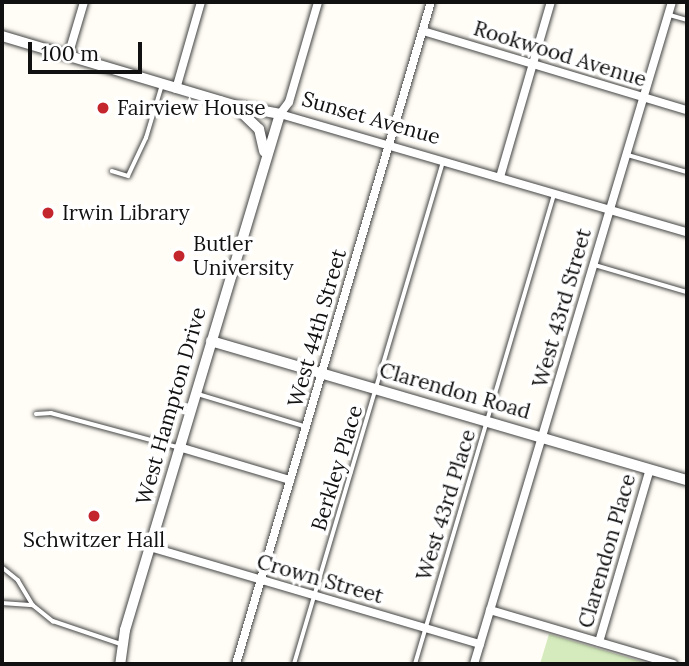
<!DOCTYPE html>
<html>
<head>
<meta charset="utf-8">
<style>
	body { margin:0 }
	#map { position:relative; width:689px; height:666px; overflow:hidden; background:#fffdf5; font-family:Lora,serif }
	div>[style] { position:absolute }
	.green>* { inset:0; background:#d5ebbd }
	.roads { filter:drop-shadow(0 0 2px #444) drop-shadow(0 0 2px #444) }
	.service>* { height:3.5px; margin:-1.75px; padding:0 1.75px; transform-origin:1.75px; border-radius:1.75px; background:#fff }
	.minor>* { height:8px; margin:-4px; padding:0 4px; transform-origin:4px; border-radius:4px; background:#fff }
	.tertiary>* { height:10px; margin:-5px; padding:0 5px; transform-origin:5px; border-radius:5px; background:#fff }
	.dots>* { width:19px; height:19px; translate:-50% -50%; box-sizing:border-box; border:4px solid #fff; border-radius:50% }
	span { translate:-50% -50%; white-space:nowrap; text-align:center; line-height:1.15; -webkit-text-stroke:7px #fff; paint-order:stroke }
	.street-label { font-size:21px; color:#111 }
	.poi-label { font-size:21px; color:#111 }
	.left { translate:0 -50%; text-align:left }
	.frame { position:absolute; inset:0; border:4px solid #111; pointer-events:none }
	.scale { position:absolute; left:28px; top:42px; width:114px; height:32px; box-sizing:border-box; border:4px solid #111; border-top:0; padding-left:9px; font-size:21px; line-height:24px; white-space:nowrap; color:#111; -webkit-text-stroke:5px #fff; paint-order:stroke }
</style>
</head>
<body>
<div id="map">
	<div class="green">
		<div style="clip-path:polygon(549px 634px,650px 664px,540px 664px)"></div>
	</div>
	<div class="roads">
		<div class="service">
			<div style="left:670px;top:15px;width:18px;rotate:16deg"></div>
			<div style="left:628px;top:155px;width:61px;rotate:16.1deg"></div>
			<div style="left:112px;top:171px;width:17px;rotate:17deg"></div>
			<div style="left:128px;top:176px;width:42px;rotate:-64.7deg"></div>
			<div style="left:146px;top:138px;width:55px;rotate:-73.2deg"></div>
			<div style="left:595px;top:265px;width:96px;rotate:16.4deg"></div>
			<div style="left:198px;top:394px;width:111px;rotate:16.8deg"></div>
			<div style="left:36px;top:414px;width:15px;rotate:-4deg"></div>
			<div style="left:51px;top:413px;width:131px;rotate:15.1deg"></div>
			<div style="left:2px;top:567px;width:21px;rotate:39deg"></div>
			<div style="left:18px;top:580px;width:29px;rotate:59deg"></div>
			<div style="left:33px;top:605px;width:26px;rotate:39deg"></div>
			<div style="left:53px;top:621px;width:72px;rotate:18.7deg"></div>
			<div style="left:2px;top:603px;width:31px;rotate:4deg"></div>
			<div style="left:294px;top:664px;width:524px;rotate:-73.47deg"></div>
			<div style="left:415px;top:664px;width:489px;rotate:-73.5deg"></div>
		</div>
		<div class="minor">
			<div style="left:423px;top:31px;width:276px;rotate:16.7deg"></div>
			<div style="left:68px;top:56px;width:56px;rotate:-73.5deg"></div>
			<div style="left:176px;top:89px;width:91px;rotate:-74deg"></div>
			<div style="left:280px;top:114px;width:424px;rotate:16.2deg"></div>
			<div style="left:280px;top:114px;width:15px;rotate:-53deg"></div>
			<div style="left:289px;top:102px;width:104px;rotate:-73.8deg"></div>
			<div style="left:500px;top:177px;width:182px;rotate:-73.8deg"></div>
			<div style="left:179px;top:447px;width:116px;rotate:16.6deg"></div>
			<div style="left:150px;top:547px;width:344px;rotate:16.4deg"></div>
			<div style="left:490px;top:610px;width:191px;rotate:16.4deg"></div>
			<div style="left:599px;top:642px;width:180px;rotate:-73.6deg"></div>
			<div style="left:236px;top:664px;width:690px;rotate:-73.59deg"></div>
			<div style="left:474px;top:664px;width:691px;rotate:-73.35deg"></div>
		</div>
		<div class="tertiary">
			<div style="left:2px;top:36px;width:241px;rotate:16.6deg"></div>
			<div style="left:233px;top:105px;width:48px;rotate:10.8deg"></div>
			<div style="left:280px;top:114px;width:539px;rotate:106.72deg"></div>
			<div style="left:125px;top:630px;width:34px;rotate:98deg"></div>
			<div style="left:239px;top:110px;width:28px;rotate:44deg"></div>
			<div style="left:259px;top:129px;width:23px;rotate:77deg"></div>
			<div style="left:211px;top:341px;width:496px;rotate:16.3deg"></div>
		</div>
	</div>
	<div class="dots">
		<div style="left:103px;top:108px;background:#c4262e"></div>
		<div style="left:48px;top:213px;background:#c4262e"></div>
		<div style="left:179px;top:256px;background:#c4262e"></div>
		<div style="left:94px;top:516px;background:#c4262e"></div>
	</div>
	<div class="street-label">
		<span style="left:560px;top:54px;rotate:17deg">Rookwood Avenue</span>
		<span style="left:371px;top:118px;rotate:16deg">Sunset Avenue</span>
		<span style="left:562px;top:308px;rotate:-74deg">West 43rd Street</span>
		<span style="left:317px;top:328px;rotate:-74deg">West 44th Street</span>
		<span style="left:455px;top:391px;rotate:16deg">Clarendon Road</span>
		<span style="left:171px;top:406px;rotate:-74deg">West Hampton Drive</span>
		<span style="left:337px;top:468px;rotate:-73deg">Berkley Place</span>
		<span style="left:446px;top:505px;rotate:-73deg">West 43rd Place</span>
		<span style="left:607px;top:551px;rotate:-74deg">Clarendon Place</span>
		<span style="left:320px;top:579px;rotate:16deg">Crown Street</span>
	</div>
	<div class="poi-label">
		<span class="left" style="left:117px;top:108px">Fairview House</span>
		<span class="left" style="left:62px;top:213px">Irwin Library</span>
		<span class="left" style="left:193px;top:256px">Butler<br>University</span>
		<span style="left:94px;top:540px">Schwitzer Hall</span>
	</div>
	<div class="frame"></div>
	<div class="scale">100 m</div>
</div>
</body>
</html>
